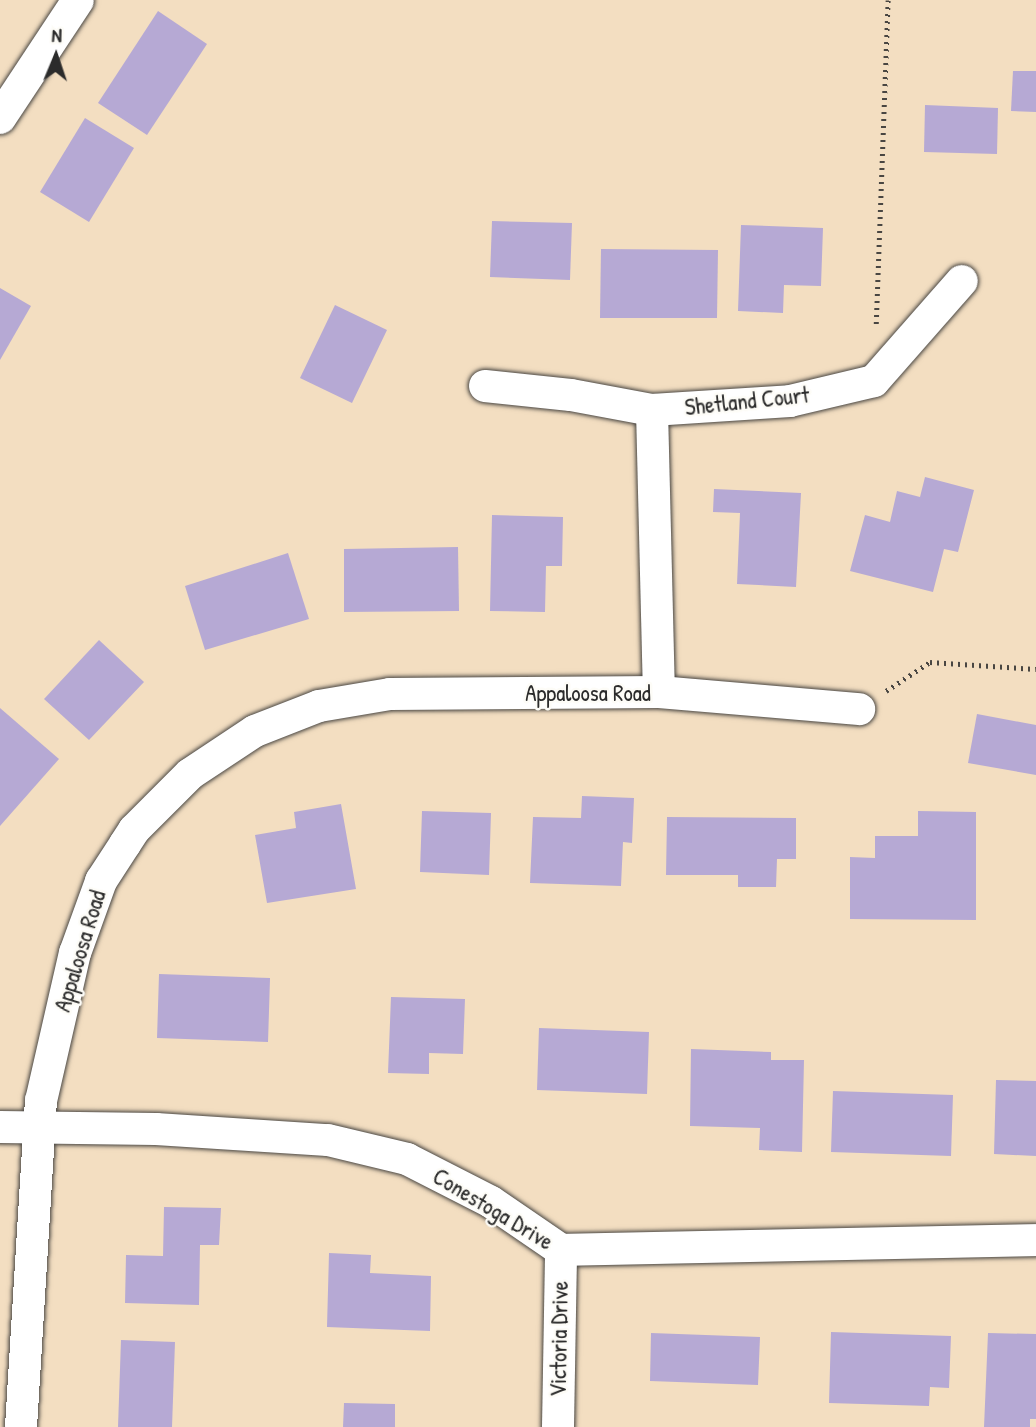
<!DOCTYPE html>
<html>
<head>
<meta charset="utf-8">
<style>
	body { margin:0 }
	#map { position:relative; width:1036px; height:1427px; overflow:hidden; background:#f3dec1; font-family:"Patrick Hand",sans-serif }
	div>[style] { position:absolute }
	.building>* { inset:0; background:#b6a9d4 }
	.path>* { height:4.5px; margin-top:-2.25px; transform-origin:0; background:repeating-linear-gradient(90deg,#494642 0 2px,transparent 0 7px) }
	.roads { filter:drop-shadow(0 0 2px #494642) drop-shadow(0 0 2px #494642) }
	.minor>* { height:32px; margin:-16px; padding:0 16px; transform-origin:16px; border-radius:16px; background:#fff }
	span { translate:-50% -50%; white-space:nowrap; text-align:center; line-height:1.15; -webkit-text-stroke:5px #fdfcf7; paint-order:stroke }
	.street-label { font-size:23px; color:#2b2b2b }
	.north { position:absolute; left:21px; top:21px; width:70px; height:70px; -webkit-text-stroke:5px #fdfcf7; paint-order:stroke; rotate:2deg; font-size:19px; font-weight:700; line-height:28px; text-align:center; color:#2b2b2b }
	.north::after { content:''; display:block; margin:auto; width:24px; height:32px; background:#2b2b2b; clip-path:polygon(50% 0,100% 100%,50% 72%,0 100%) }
</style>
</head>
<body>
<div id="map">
	<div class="building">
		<div style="clip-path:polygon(158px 11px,207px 44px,147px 135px,98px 103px)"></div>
		<div style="clip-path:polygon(1013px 71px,1036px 71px,1036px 112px,1011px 111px)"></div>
		<div style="clip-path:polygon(925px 105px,998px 108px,997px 154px,924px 152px)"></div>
		<div style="clip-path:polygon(85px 118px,134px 148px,89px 222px,40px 192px)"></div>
		<div style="clip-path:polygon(492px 221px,572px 223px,570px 280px,490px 277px)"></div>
		<div style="clip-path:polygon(741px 225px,823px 228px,821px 286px,784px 285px,783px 313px,738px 311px)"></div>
		<div style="clip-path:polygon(601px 249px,718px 250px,717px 318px,600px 318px)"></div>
		<div style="clip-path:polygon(0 288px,31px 306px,0 360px)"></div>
		<div style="clip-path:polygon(335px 305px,387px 330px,352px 403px,300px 378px)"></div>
		<div style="clip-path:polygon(925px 477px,974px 490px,958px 552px,944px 549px,933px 592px,850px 571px,865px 515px,890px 522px,897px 491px,920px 497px)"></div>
		<div style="clip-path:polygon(714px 489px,801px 493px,796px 587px,737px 584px,740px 513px,713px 512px)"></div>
		<div style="clip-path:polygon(492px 515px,563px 517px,562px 566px,546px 566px,545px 612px,490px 611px)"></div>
		<div style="clip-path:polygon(458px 547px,459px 611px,344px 612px,344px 549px)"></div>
		<div style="clip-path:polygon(288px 553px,309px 619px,205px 650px,185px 586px)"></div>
		<div style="clip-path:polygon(99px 640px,144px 682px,89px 740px,44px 699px)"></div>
		<div style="clip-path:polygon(0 708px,59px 759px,0 826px)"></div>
		<div style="clip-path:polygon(977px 714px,1036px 725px,1036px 775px,968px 763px)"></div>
		<div style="clip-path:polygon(582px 796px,634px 798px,632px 843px,623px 842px,621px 886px,530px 883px,533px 817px,581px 818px)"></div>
		<div style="clip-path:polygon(341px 804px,356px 889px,267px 903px,255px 835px,296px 828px,294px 812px)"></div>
		<div style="clip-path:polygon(422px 811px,491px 813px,489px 875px,420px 872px)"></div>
		<div style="clip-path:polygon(918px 811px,976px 812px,976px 920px,850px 919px,850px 857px,875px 858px,875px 836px,918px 836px)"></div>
		<div style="clip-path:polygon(667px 817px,796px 818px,796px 859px,777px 859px,776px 887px,738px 887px,738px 875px,666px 875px)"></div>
		<div style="clip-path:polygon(159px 974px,270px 978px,268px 1042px,157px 1038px)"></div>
		<div style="clip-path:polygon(391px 997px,465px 999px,463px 1054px,429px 1053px,429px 1074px,388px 1073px)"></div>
		<div style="clip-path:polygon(539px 1028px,649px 1032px,647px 1094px,537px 1090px)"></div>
		<div style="clip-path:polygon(691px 1049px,771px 1052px,771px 1060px,804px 1060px,802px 1152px,759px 1150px,760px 1128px,690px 1126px)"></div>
		<div style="clip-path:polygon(996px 1080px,1036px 1081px,1036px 1156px,994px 1154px)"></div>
		<div style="clip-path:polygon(833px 1091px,953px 1095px,951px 1156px,831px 1152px)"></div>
		<div style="clip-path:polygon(164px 1207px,221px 1208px,219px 1245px,200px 1245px,199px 1305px,125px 1303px,126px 1255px,163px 1256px)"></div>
		<div style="clip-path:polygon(329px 1253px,371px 1255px,370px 1273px,431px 1276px,430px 1331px,327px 1327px)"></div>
		<div style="clip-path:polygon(831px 1332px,951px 1336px,949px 1388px,930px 1387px,929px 1406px,829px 1403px)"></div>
		<div style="clip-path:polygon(651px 1333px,760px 1337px,758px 1385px,650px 1381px)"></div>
		<div style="clip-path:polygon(988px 1333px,1036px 1334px,1036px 1419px,1030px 1419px,1030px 1427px,984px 1427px)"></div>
		<div style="clip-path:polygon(121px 1340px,175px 1342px,172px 1427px,118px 1427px)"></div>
		<div style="clip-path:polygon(344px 1403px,395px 1404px,395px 1427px,343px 1427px)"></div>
	</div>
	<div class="path">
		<div style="left:876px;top:324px;width:324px;rotate:-87.9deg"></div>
		<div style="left:886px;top:691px;width:53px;rotate:-33.4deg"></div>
		<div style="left:930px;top:662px;width:106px;rotate:3.8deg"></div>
	</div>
	<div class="roads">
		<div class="minor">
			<div style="left:0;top:118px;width:141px;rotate:-56.5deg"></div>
			<div style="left:485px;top:386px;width:86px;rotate:6deg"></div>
			<div style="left:571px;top:395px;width:82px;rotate:10.5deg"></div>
			<div style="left:652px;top:410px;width:138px;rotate:-3.7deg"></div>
			<div style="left:790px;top:401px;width:86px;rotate:-13.4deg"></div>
			<div style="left:874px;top:381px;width:133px;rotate:-48.7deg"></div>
			<div style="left:652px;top:410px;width:282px;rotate:88.6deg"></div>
			<div style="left:0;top:1127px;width:156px;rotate:0.7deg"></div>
			<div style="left:156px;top:1129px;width:172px;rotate:3.7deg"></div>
			<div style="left:328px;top:1140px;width:81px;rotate:13.5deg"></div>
			<div style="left:407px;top:1159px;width:94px;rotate:27.1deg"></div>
			<div style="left:491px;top:1202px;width:85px;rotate:34.4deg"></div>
			<div style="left:561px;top:1250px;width:475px;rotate:-1.2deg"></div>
			<div style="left:21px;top:1427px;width:327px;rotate:-86.5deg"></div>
			<div style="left:41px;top:1101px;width:152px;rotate:-77.1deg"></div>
			<div style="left:75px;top:953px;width:77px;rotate:-70.1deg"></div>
			<div style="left:101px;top:881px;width:44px;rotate:-57deg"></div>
			<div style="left:125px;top:844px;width:17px;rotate:-57deg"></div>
			<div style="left:134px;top:830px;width:79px;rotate:-45deg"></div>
			<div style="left:190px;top:774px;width:78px;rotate:-33.5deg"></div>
			<div style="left:255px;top:731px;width:69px;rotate:-21.3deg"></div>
			<div style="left:319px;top:706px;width:72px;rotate:-9.6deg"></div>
			<div style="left:390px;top:694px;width:269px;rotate:-0.4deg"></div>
			<div style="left:659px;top:692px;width:201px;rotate:4.9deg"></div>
			<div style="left:558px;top:1427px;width:177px;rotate:-89deg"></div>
		</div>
	</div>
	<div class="street-label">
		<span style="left:747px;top:401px;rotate:-6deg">Shetland Court</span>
		<span style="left:588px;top:693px">Appaloosa Road</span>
		<span style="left:80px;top:951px;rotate:-73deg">Appaloosa Road</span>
		<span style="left:493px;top:1209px;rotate:31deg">Conestoga Drive</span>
		<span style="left:559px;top:1339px;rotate:-89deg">Victoria Drive</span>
	</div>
	<div class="north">N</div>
</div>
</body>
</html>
